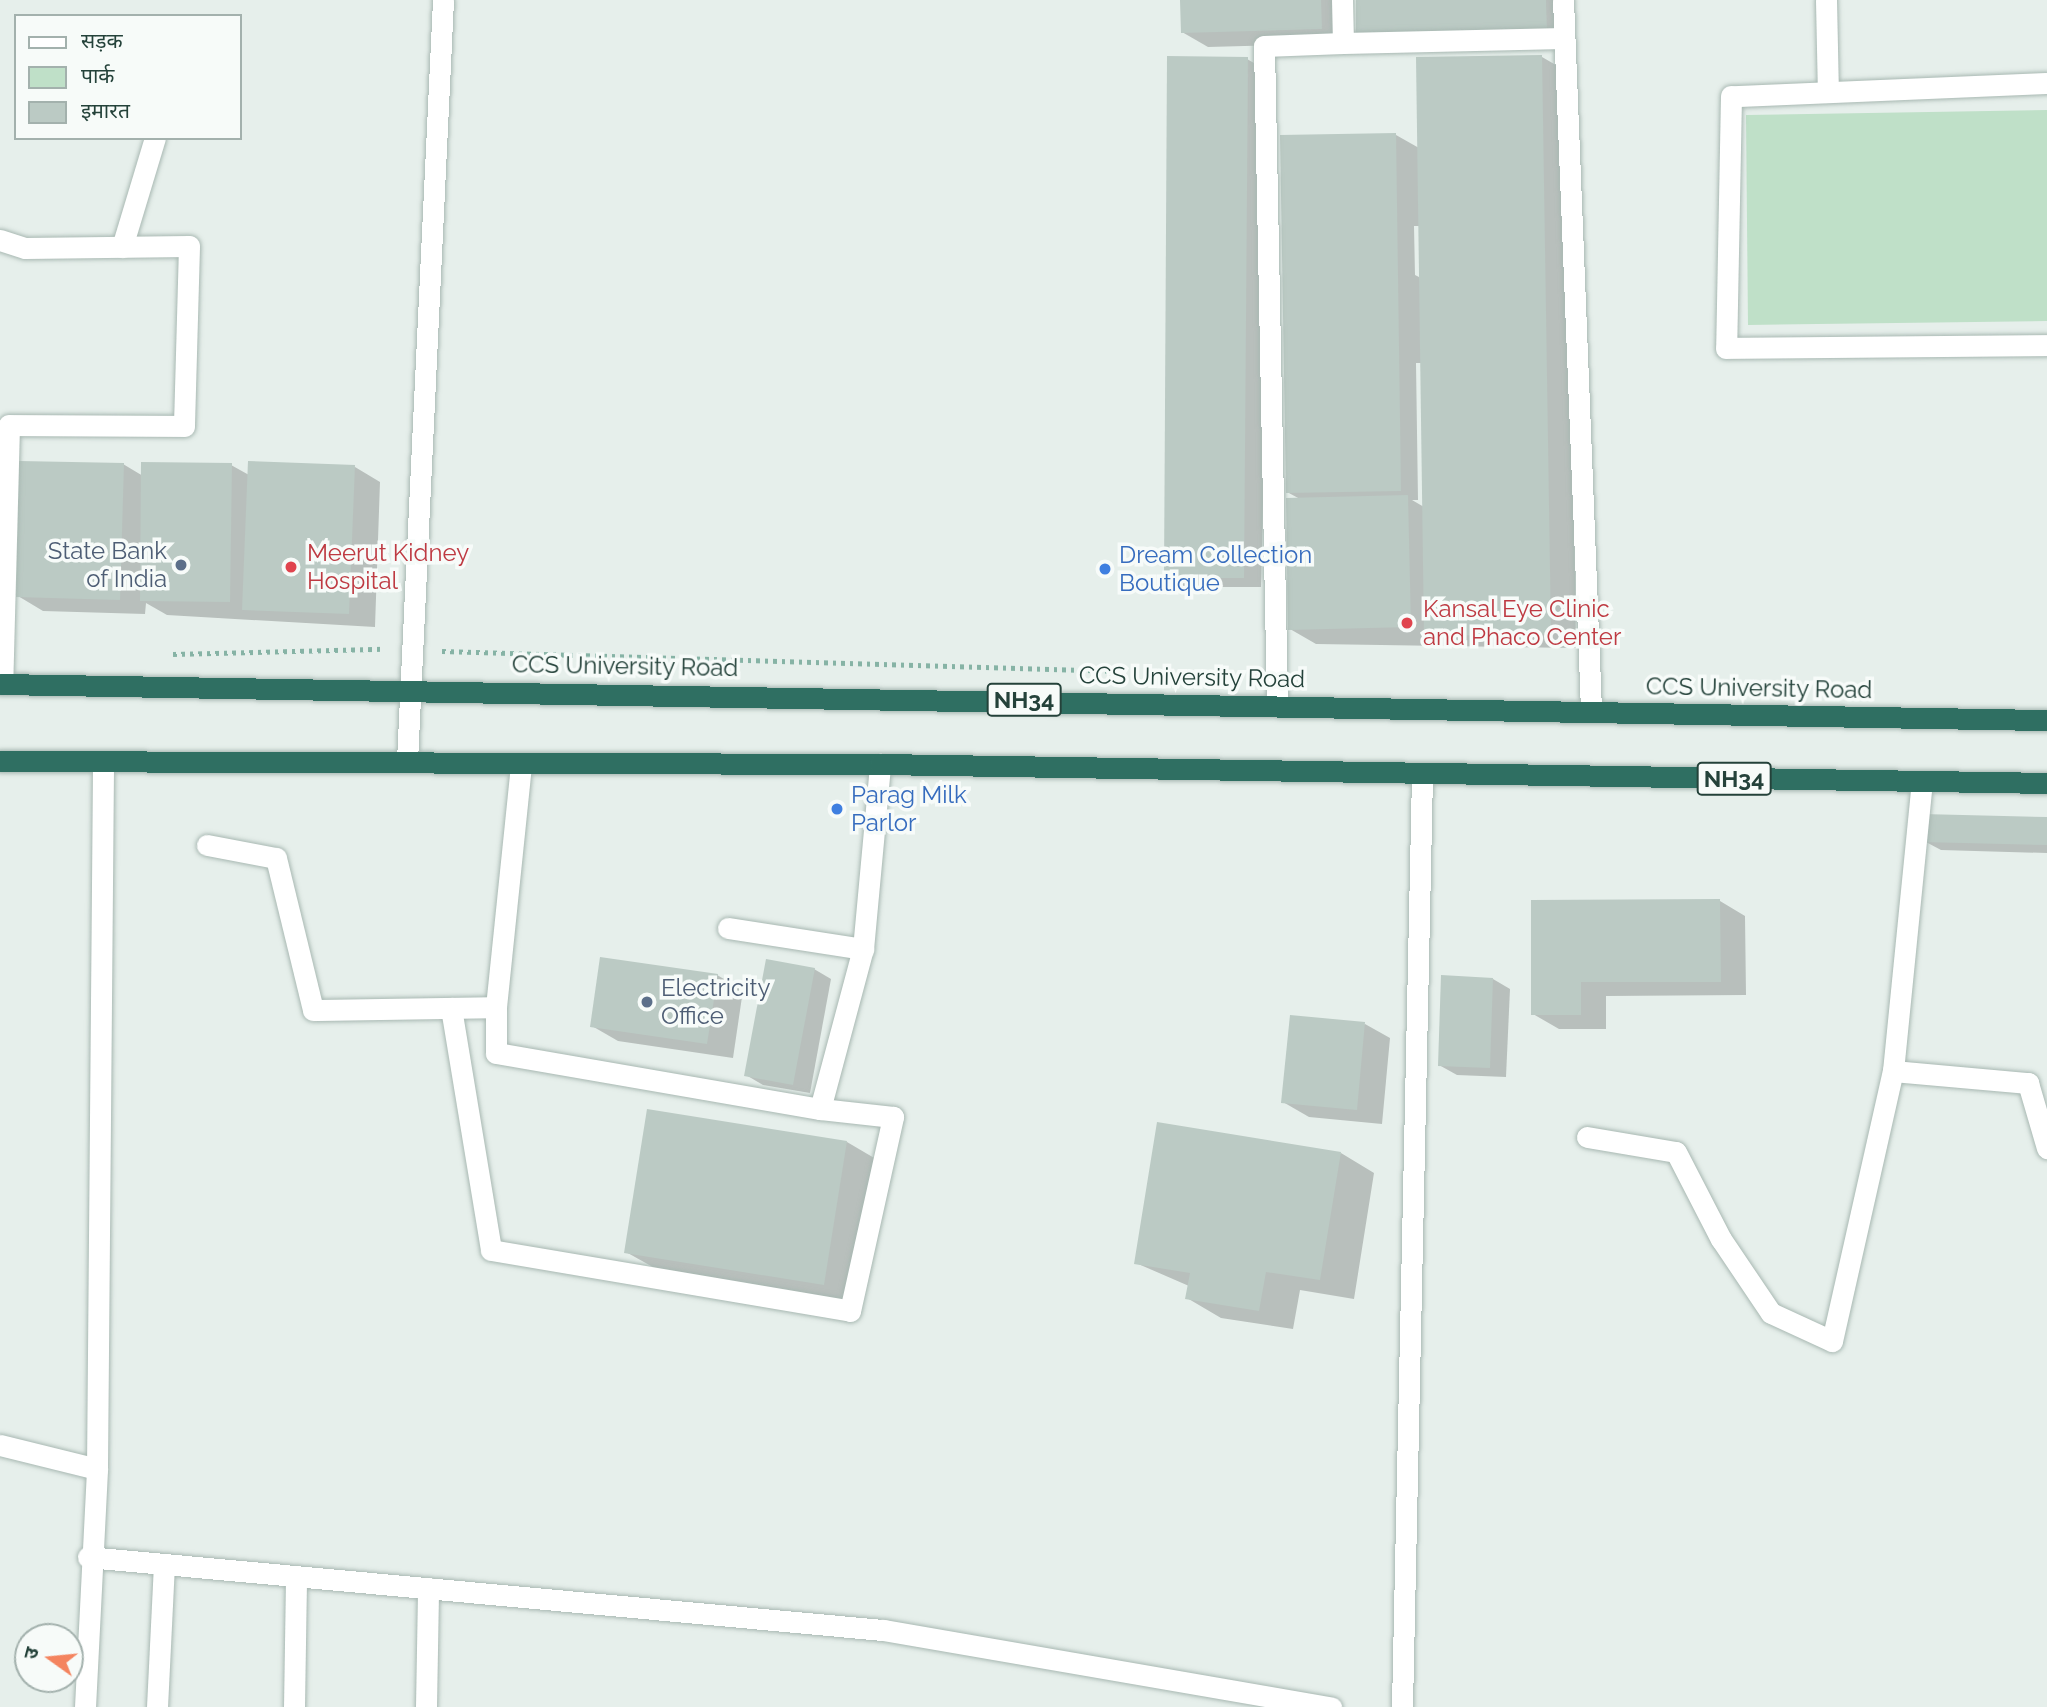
<!DOCTYPE html>
<html>
<head>
<meta charset="utf-8">
<style>
	body { margin:0 }
	#map { position:relative; width:2047px; height:1707px; overflow:hidden; background:#e6efeb; font-family:Raleway,"Noto Sans Devanagari",sans-serif }
	div>[style] { position:absolute }
	.green>* { inset:0; background:#bfe0c8 }
	.shadow>* { inset:0; background:#0003 }
	.building>* { inset:0; background:#bbcac4 }
	.path>* { height:4.5px; margin-top:-2.25px; transform-origin:0; background:repeating-linear-gradient(90deg,#86b3a5 0 3.5px,transparent 0 8.5px) }
	.roads { filter:drop-shadow(0 0 2px #a8b8b2) drop-shadow(0 0 2px #a8b8b2) }
	.street>* { height:21px; margin:-10.5px; padding:0 10.5px; transform-origin:10.5px; border-radius:10.5px; background:#fff }
	.highway>* { height:21px; margin:-10.5px; padding:0 10.5px; transform-origin:10.5px; border-radius:10.5px; background:#2f6f62 }
	.dots>* { width:19px; height:19px; translate:-50% -50%; box-sizing:border-box; border:4px solid #f7fbf9; border-radius:50% }
	span { translate:-50% -50%; white-space:nowrap; text-align:center; line-height:1.15; -webkit-text-stroke:7px #f7fbf9; paint-order:stroke }
	.shield-label span { padding:2px 5px; background:#f7fbf9; border:2px solid; border-radius:5px; -webkit-text-stroke-width:0 }
	.shield-label { font-size:23px; color:#24423a; font-weight:700 }
	.service-label { font-size:24px; color:#4e5e75 }
	.right { translate:-100% -50%; text-align:right }
	.left { translate:0 -50%; text-align:left }
	.health-label { font-size:24px; color:#be3a42 }
	.shop-label { font-size:24px; color:#366cbe }
	.street-label { font-size:24px; color:#24423a }
	.legend { position:absolute; left:14px; top:14px; width:228px; height:126px; box-sizing:border-box; background:#f7fbf9; border:2px solid #a3b1ad; margin:0; padding:9px 12px; list-style:none; font-size:21px; color:#24423a }
	.legend li { display:flex; align-items:center; gap:14px; height:35px }
	.legend b { width:35px; border:2px solid #a3b1ad }
	.north { position:absolute; left:14px; top:1623px; width:70px; height:70px; box-sizing:border-box; background:#f7fbf9; border:2px solid #a3b1ad; border-radius:50%; rotate:285deg; font-size:19px; font-weight:700; line-height:28px; text-align:center; color:#24423a }
	.north::after { content:''; display:block; margin:auto; width:24px; height:32px; background:#f4845f; clip-path:polygon(50% 0,100% 100%,50% 72%,0 100%) }
</style>
</head>
<body>
<div id="map">
	<div class="green">
		<div style="clip-path:polygon(2047px 110px,2047px 321px,1748px 325px,1746px 115px)"></div>
	</div>
	<div class="shadow">
		<div style="clip-path:polygon(1183px 0,1346px 0,1347px 43px,1208px 47px,1182px 32px)"></div>
		<div style="clip-path:polygon(1357px 0,1562px 0,1563px 40px)"></div>
		<div style="clip-path:polygon(evenodd,1542px 57px,1568px 72px,1576px 648px,1316px 644px,1290px 629px,1300px 499px,1287px 492px,1396px 135px,1419px 148px,1542px 57px,1414px 226px,1420px 226px,1421px 278px,1415px 275px,1414px 226px,1542px 57px,1416px 363px,1422px 363px,1424px 507px,1412px 500px,1418px 500px,1416px 363px)"></div>
		<div style="clip-path:polygon(1247px 59px,1273px 74px,1261px 587px,1182px 587px,1165px 577px)"></div>
		<div style="clip-path:polygon(123px 464px,143px 476px,231px 465px,249px 475px,355px 467px,380px 482px,375px 627px,167px 615px,146px 603px,145px 614px,43px 611px,18px 596px)"></div>
		<div style="clip-path:polygon(2047px 819px,2047px 853px,1941px 850px,1924px 841px)"></div>
		<div style="clip-path:polygon(1720px 901px,1745px 916px,1746px 995px,1606px 996px,1606px 1029px,1559px 1029px,1533px 1014px,1533px 902px)"></div>
		<div style="clip-path:polygon(814px 969px,831px 979px,810px 1093px,763px 1085px,746px 1075px)"></div>
		<div style="clip-path:polygon(717px 975px,743px 990px,733px 1058px,618px 1041px,592px 1026px)"></div>
		<div style="clip-path:polygon(1493px 979px,1510px 989px,1506px 1077px,1457px 1075px,1439px 1065px)"></div>
		<div style="clip-path:polygon(1365px 1024px,1390px 1038px,1382px 1124px,1309px 1117px,1283px 1102px)"></div>
		<div style="clip-path:polygon(847px 1142px,881px 1162px,858px 1303px,660px 1271px,626px 1252px)"></div>
		<div style="clip-path:polygon(1341px 1153px,1374px 1173px,1354px 1299px,1300px 1290px,1293px 1329px,1221px 1318px,1187px 1298px,1189px 1286px,1136px 1263px)"></div>
	</div>
	<div class="building">
		<div style="clip-path:polygon(1180px 0,1321px 0,1322px 29px,1181px 33px)"></div>
		<div style="clip-path:polygon(1356px 0,1546px 0,1547px 32px,1356px 38px)"></div>
		<div style="clip-path:polygon(1542px 55px,1551px 634px,1424px 636px,1416px 57px)"></div>
		<div style="clip-path:polygon(1167px 56px,1248px 57px,1244px 578px,1164px 578px)"></div>
		<div style="clip-path:polygon(1396px 133px,1401px 491px,1286px 493px,1280px 135px)"></div>
		<div style="clip-path:polygon(19px 461px,124px 463px,120px 600px,16px 597px)"></div>
		<div style="clip-path:polygon(248px 461px,355px 465px,349px 614px,242px 610px)"></div>
		<div style="clip-path:polygon(141px 462px,232px 463px,230px 602px,140px 601px)"></div>
		<div style="clip-path:polygon(1408px 495px,1411px 627px,1288px 630px,1286px 498px)"></div>
		<div style="clip-path:polygon(1922px 814px,2047px 817px,2047px 845px,1922px 842px)"></div>
		<div style="clip-path:polygon(1720px 899px,1721px 982px,1581px 982px,1581px 1015px,1531px 1015px,1531px 900px)"></div>
		<div style="clip-path:polygon(600px 957px,718px 974px,707px 1044px,590px 1027px)"></div>
		<div style="clip-path:polygon(766px 959px,815px 968px,793px 1085px,744px 1076px)"></div>
		<div style="clip-path:polygon(1441px 975px,1493px 978px,1490px 1068px,1438px 1066px)"></div>
		<div style="clip-path:polygon(1290px 1015px,1365px 1022px,1357px 1110px,1281px 1103px)"></div>
		<div style="clip-path:polygon(647px 1109px,847px 1141px,824px 1285px,624px 1253px)"></div>
		<div style="clip-path:polygon(1157px 1122px,1341px 1152px,1320px 1280px,1266px 1272px,1259px 1311px,1185px 1299px,1190px 1273px,1134px 1264px)"></div>
	</div>
	<div class="path">
		<div style="left:442px;top:651px;width:677px;rotate:1.69deg"></div>
		<div style="left:173px;top:654px;width:211px;rotate:-1.4deg"></div>
	</div>
	<div class="roads">
		<div class="street">
			<div style="left:1563px;top:0;width:711px;rotate:87.74deg"></div>
			<div style="left:1826px;top:0;width:92px;rotate:88.8deg"></div>
			<div style="left:1343px;top:43px;width:221px;rotate:-1.3deg"></div>
			<div style="left:2047px;top:83px;width:316px;rotate:177.6deg"></div>
			<div style="left:1731px;top:96px;width:252px;rotate:91.1deg"></div>
			<div style="left:1726px;top:348px;width:321px;rotate:-0.5deg"></div>
			<div style="left:0;top:240px;width:26px;rotate:18deg"></div>
			<div style="left:25px;top:248px;width:164px;rotate:-0.7deg"></div>
			<div style="left:189px;top:246px;width:180px;rotate:91.6deg"></div>
			<div style="left:184px;top:426px;width:175px;rotate:-179.7deg"></div>
			<div style="left:9px;top:425px;width:259px;rotate:91.5deg"></div>
			<div style="left:122px;top:247px;width:114px;rotate:-73.2deg"></div>
			<div style="left:1277px;top:705px;width:659px;rotate:-91.13deg"></div>
			<div style="left:1264px;top:46px;width:79px;rotate:-2.2deg"></div>
			<div style="left:1343px;top:43px;width:43px;rotate:-91.3deg"></div>
			<div style="left:407px;top:761px;width:762px;rotate:-87.29deg"></div>
			<div style="left:207px;top:845px;width:70px;rotate:10.7deg"></div>
			<div style="left:276px;top:858px;width:156px;rotate:76.3deg"></div>
			<div style="left:313px;top:1010px;width:183px;rotate:-0.9deg"></div>
			<div style="left:496px;top:1007px;width:243px;rotate:-84.1deg"></div>
			<div style="left:728px;top:928px;width:137px;rotate:8.8deg"></div>
			<div style="left:496px;top:1007px;width:46px;rotate:90deg"></div>
			<div style="left:496px;top:1053px;width:329px;rotate:9.8deg"></div>
			<div style="left:451px;top:1008px;width:245px;rotate:80.6deg"></div>
			<div style="left:491px;top:1250px;width:364px;rotate:9.6deg"></div>
			<div style="left:850px;top:1311px;width:199px;rotate:-77.5deg"></div>
			<div style="left:893px;top:1117px;width:73px;rotate:-173.7deg"></div>
			<div style="left:820px;top:1109px;width:166px;rotate:-75deg"></div>
			<div style="left:863px;top:949px;width:186px;rotate:-84.7deg"></div>
			<div style="left:1893px;top:1071px;width:136px;rotate:5.1deg"></div>
			<div style="left:2028px;top:1083px;width:68px;rotate:73.7deg"></div>
			<div style="left:1587px;top:1137px;width:90px;rotate:9.6deg"></div>
			<div style="left:1676px;top:1152px;width:98px;rotate:62.7deg"></div>
			<div style="left:1721px;top:1239px;width:89px;rotate:56deg"></div>
			<div style="left:1771px;top:1313px;width:67px;rotate:24.7deg"></div>
			<div style="left:1832px;top:1341px;width:277px;rotate:-77.3deg"></div>
			<div style="left:1893px;top:1071px;width:291px;rotate:-84.3deg"></div>
			<div style="left:0;top:1445px;width:100px;rotate:13.9deg"></div>
			<div style="left:88px;top:1557px;width:798px;rotate:5.25deg"></div>
			<div style="left:883px;top:1630px;width:455px;rotate:9.8deg"></div>
			<div style="left:85px;top:1707px;width:238px;rotate:-87.1deg"></div>
			<div style="left:97px;top:1469px;width:705px;rotate:-89.51deg"></div>
			<div style="left:157px;top:1707px;width:143px;rotate:-87.2deg"></div>
			<div style="left:294px;top:1707px;width:130px;rotate:-89.1deg"></div>
			<div style="left:426px;top:1707px;width:119px;rotate:-89deg"></div>
			<div style="left:1402px;top:1707px;width:932px;rotate:-88.77deg"></div>
		</div>
		<div class="highway">
			<div style="left:0;top:684px;width:2047px;rotate:1.01deg"></div>
			<div style="left:0;top:761px;width:880px;rotate:0.2deg"></div>
			<div style="left:880px;top:764px;width:1167px;rotate:0.93deg"></div>
		</div>
	</div>
	<div class="dots">
		<div style="left:181px;top:565px;background:#5c6f8a"></div>
		<div style="left:291px;top:567px;background:#e0444e"></div>
		<div style="left:1105px;top:569px;background:#3f7fe0"></div>
		<div style="left:1407px;top:623px;background:#e0444e"></div>
		<div style="left:837px;top:809px;background:#3f7fe0"></div>
		<div style="left:647px;top:1002px;background:#5c6f8a"></div>
	</div>
	<div class="shield-label">
		<span style="left:1024px;top:700px">NH34</span>
		<span style="left:1734px;top:779px">NH34</span>
	</div>
	<div class="service-label">
		<span class="right" style="left:167px;top:565px">State Bank<br>of India</span>
		<span class="left" style="left:661px;top:1002px">Electricity<br>Office</span>
	</div>
	<div class="health-label">
		<span class="left" style="left:307px;top:567px">Meerut Kidney<br>Hospital</span>
		<span class="left" style="left:1423px;top:623px">Kansal Eye Clinic<br>and Phaco Center</span>
	</div>
	<div class="shop-label">
		<span class="left" style="left:1119px;top:569px">Dream Collection<br>Boutique</span>
		<span class="left" style="left:851px;top:809px">Parag Milk<br>Parlor</span>
	</div>
	<div class="street-label">
		<span style="left:625px;top:666px;rotate:1deg">CCS University Road</span>
		<span style="left:1192px;top:677px;rotate:1deg">CCS University Road</span>
		<span style="left:1759px;top:688px;rotate:1deg">CCS University Road</span>
	</div>
	<ul class="legend">
	<li><b style="height:9px;background:#fff"></b>सड़क</li>
	<li><b style="height:19px;background:#bfe0c8"></b>पार्क</li>
	<li><b style="height:19px;background:#bbcac4"></b>इमारत</li>
	</ul>
	<div class="north">उ</div>
</div>
</body>
</html>
